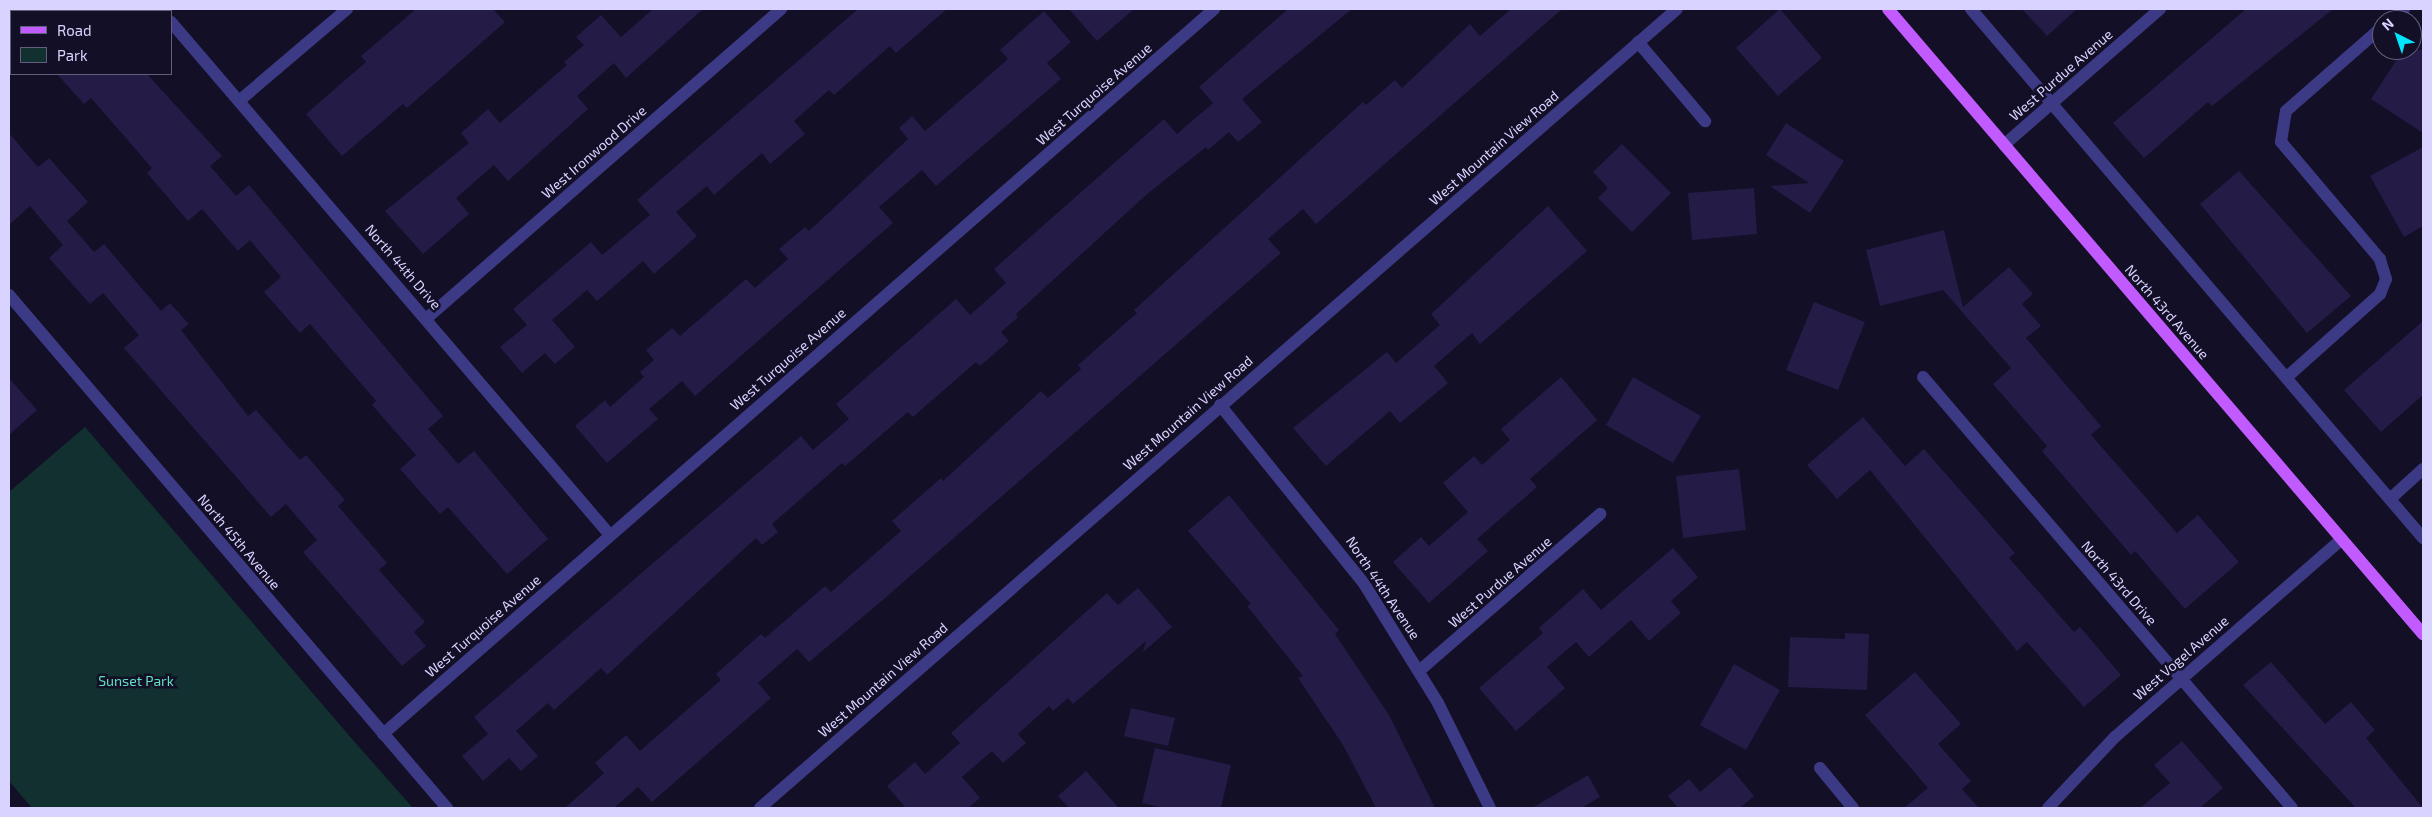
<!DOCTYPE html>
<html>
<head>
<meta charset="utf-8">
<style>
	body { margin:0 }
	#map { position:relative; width:2432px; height:817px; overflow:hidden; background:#130f26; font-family:"Exo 2",sans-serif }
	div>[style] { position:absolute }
	.green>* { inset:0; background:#12302f }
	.building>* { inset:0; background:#241b47 }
	.minor>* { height:12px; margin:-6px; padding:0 6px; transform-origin:6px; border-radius:6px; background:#3d3a85 }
	.major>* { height:12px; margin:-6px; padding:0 6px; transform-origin:6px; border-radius:6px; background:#c25bff }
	span { translate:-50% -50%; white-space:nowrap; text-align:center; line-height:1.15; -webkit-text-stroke:5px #130f26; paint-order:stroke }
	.street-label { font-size:14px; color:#d9d4ff }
	.park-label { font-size:14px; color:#5fe0c0 }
	.frame { position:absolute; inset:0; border:10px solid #d9d4ff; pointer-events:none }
	.legend { position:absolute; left:10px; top:10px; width:162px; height:65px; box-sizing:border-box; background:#130f26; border:1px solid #625e7d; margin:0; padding:6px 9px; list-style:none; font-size:15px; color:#d9d4ff }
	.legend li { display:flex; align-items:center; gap:10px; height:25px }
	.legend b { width:25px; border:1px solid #625e7d }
	.north { position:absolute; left:2372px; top:10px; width:50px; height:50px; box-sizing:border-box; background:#130f26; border:1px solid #625e7d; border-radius:50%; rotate:319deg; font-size:14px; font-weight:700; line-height:20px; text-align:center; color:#d9d4ff }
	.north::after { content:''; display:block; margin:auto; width:18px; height:22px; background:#00e5ff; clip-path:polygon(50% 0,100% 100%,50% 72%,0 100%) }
</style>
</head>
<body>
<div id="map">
	<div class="green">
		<div style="clip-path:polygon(85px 427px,352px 739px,413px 808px,32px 808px,9px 781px,9px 492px)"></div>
	</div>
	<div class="building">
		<div style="clip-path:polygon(416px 9px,493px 9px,505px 22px,407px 108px,403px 104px,342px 156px,306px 114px,366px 62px,361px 56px)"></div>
		<div style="clip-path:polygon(653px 9px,703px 9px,626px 78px,614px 63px,577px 96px,588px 109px,508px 181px,494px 165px,456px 198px,469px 214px,423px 254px,385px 211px,469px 143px,461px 133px,488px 109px,500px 123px,567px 65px,564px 62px,584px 45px,576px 37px,601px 15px,621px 37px)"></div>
		<div style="clip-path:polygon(858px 9px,947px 9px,896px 53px,890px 46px,834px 95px,829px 90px,794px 121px,805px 134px,770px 164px,762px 153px,714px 195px,707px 186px,676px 212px,697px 236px,654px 274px,643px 261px,597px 301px,587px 290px,552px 320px,575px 347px,555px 364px,545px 353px,522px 373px,500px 347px,527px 325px,513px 309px,591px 242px,602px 255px,650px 215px,637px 200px)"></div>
		<div style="clip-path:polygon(1069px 9px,1134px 9px,1097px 41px)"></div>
		<div style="clip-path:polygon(1288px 9px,1352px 9px,1242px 99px,1262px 122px,1238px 142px,1229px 132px,1208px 150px,1206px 147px,1146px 195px,1016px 314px,1018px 317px,1001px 332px,1009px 341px,980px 366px,976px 362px,913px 417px,908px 412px,845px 466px,842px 463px,772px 524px,778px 532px,762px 545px,756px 538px,607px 675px,601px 668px,554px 710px,548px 703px,516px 731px,538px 756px,521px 771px,509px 758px,483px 781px,462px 756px,488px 734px,474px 717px,801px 436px,813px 450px,849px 419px,836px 404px,956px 299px,970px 315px,1006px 283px,994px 269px,1164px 119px,1177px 134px,1213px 103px,1199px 87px)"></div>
		<div style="clip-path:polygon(1511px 9px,1562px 9px,1316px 224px,1303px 209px,1268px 239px,1281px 253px,877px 605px,809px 662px,797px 649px,758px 683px,771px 698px,652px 802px,638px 787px,614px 808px,565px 808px,604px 773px,595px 763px,626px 735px,640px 751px,721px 680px,716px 674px,761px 634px,765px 638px,825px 586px,831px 592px,901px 531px,892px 521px,941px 478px,943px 481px,1041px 391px,1048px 398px,1081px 369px,1078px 365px,1137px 313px,1134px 310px,1363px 102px,1366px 105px,1395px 80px,1402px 88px,1470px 24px,1480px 36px)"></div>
		<div style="clip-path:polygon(1780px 9px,1822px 58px,1778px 96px,1736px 48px)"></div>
		<div style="clip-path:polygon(2022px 9px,2077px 9px,2047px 36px)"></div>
		<div style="clip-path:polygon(2246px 9px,2333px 9px,2212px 106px,2208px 102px,2144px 158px,2113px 123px)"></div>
		<div style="clip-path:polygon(1044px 11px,1071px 42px,1047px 63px,1061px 79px,936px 186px,922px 170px,879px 207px,893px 223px,695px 396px,682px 381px,649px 409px,658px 419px,607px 463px,575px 426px,605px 400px,610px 407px,644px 377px,640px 372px,654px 360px,646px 350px,672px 328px,680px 336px,746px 279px,755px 288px,788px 259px,779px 249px,805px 227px,809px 231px,908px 139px,899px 128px,912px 116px,925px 131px,1008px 59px,1000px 50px)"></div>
		<div style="clip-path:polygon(2403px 50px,2423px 50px,2423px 133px,2371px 99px)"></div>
		<div style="clip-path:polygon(57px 74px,147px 74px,222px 156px,210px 166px,236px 196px,249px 185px,443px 416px,428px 429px,458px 464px,474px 451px,548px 539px,507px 574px,448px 507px,440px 514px,400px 469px,416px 455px,372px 405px,376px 401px,310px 324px,300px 333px,264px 292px,281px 277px,250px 240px,238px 251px,202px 209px,188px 221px,147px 173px,152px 168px,91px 98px,84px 104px)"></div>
		<div style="clip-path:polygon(1786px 123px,1844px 161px,1810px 213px,1770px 186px,1809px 183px,1766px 155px)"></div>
		<div style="clip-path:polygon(9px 133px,38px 167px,49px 158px,88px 202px,67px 221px,94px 252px,104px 244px,161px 311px,170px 303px,189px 324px,181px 330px,248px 416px,256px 410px,300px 460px,306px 455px,345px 500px,338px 506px,387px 563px,379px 570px,425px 622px,414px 632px,426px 646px,402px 666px,303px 552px,317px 540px,286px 504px,271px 517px,124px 348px,139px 335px,103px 293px,90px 304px,49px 258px,63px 245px,30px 206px,9px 225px)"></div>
		<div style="clip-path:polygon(1622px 144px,1671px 193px,1632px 232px,1598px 198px,1608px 188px,1593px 172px)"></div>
		<div style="clip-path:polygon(2423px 147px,2423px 226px,2404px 237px,2370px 176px)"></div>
		<div style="clip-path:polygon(2239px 171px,2351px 296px,2307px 333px,2200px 204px)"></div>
		<div style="clip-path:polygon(1754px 188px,1757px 234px,1692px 240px,1688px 193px)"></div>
		<div style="clip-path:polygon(1548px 206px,1587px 251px,1480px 344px,1472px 333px,1434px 366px,1448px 383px,1400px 423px,1390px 411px,1326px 466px,1293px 428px,1387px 352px,1396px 363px,1440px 325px,1431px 314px)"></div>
		<div style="clip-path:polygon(1944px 230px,1963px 307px,2009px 267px,2033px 294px,2022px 304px,2041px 326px,2026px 338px,2101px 426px,2091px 435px,2177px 533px,2198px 515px,2239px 562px,2185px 609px,2135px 551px,2131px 555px,2042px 451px,2047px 446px,1993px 384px,2011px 368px,1943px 290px,1880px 306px,1866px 250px)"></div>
		<div style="clip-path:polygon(1814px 302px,1865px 322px,1838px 390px,1786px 370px)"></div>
		<div style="clip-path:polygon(2423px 321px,2423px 395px,2381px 432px,2344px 390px)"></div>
		<div style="clip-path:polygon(1561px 377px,1597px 420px,1530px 479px,1537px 487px,1477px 539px,1488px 551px,1429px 603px,1393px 562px,1421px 537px,1429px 546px,1468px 512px,1443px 483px,1474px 456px,1482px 465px,1510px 440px,1501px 429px)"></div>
		<div style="clip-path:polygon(1633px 377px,1701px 416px,1673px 463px,1606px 425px)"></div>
		<div style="clip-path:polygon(9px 378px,37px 410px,9px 435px)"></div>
		<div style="clip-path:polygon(1863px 417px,1905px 466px,1924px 449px,2015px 553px,2009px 558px,2074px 632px,2080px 627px,2121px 675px,2084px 707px,2027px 642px,2017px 651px,1870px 470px,1837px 499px,1807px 465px)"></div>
		<div style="clip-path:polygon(1739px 469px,1746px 530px,1683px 538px,1676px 476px)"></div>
		<div style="clip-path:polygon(1229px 495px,1339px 630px,1335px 634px,1389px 715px,1435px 808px,1376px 808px,1343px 745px,1298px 678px,1303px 676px,1247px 606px,1251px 604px,1188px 531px)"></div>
		<div style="clip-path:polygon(1673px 548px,1698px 577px,1671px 601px,1681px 613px,1649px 641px,1631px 620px,1589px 657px,1576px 642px,1547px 667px,1565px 688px,1516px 731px,1479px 688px,1543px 633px,1539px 628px,1583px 589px,1601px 610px)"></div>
		<div style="clip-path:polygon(1138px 588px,1172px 627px,1143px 652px,1146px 641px,1073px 704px,1068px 698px,1053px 711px,1049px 706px,1018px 734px,1026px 743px,1003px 763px,992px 751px,962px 777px,980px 798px,968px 808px,906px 808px,887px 786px,915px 762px,925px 774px,960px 743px,951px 733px,1107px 593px,1118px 605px)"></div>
		<div style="clip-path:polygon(1845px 633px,1869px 634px,1867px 690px,1788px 687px,1790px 637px,1845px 639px)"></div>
		<div style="clip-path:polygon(2271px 662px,2325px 724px,2351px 702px,2375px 730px,2366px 738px,2423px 808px,2356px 808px,2243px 685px)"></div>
		<div style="clip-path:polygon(1734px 664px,1780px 690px,1746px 750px,1700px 725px)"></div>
		<div style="clip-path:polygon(1915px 672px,1961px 724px,1938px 744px,1971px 781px,1962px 789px,1979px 808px,1904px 808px,1928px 788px,1865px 715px)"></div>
		<div style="clip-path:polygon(1131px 708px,1175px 718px,1168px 746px,1124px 736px)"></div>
		<div style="clip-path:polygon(2182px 741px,2223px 788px,2200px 808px,2140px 808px,2170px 783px,2154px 765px)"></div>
		<div style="clip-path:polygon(1155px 748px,1231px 765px,1221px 808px,1164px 808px,1142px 803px)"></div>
		<div style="clip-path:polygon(1730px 767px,1754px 796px,1740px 808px,1678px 808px,1668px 796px,1689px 779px,1700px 792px)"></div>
		<div style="clip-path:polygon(1086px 771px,1119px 808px,1069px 808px,1058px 796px)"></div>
		<div style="clip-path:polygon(1588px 775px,1600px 797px,1581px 808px,1532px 808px)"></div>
	</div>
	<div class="minor">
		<div style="left:160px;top:9px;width:3px;rotate:45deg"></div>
		<div style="left:1971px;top:9px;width:696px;rotate:49.49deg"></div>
		<div style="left:2391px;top:20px;width:17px;rotate:-40deg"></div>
		<div style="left:171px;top:22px;width:674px;rotate:49.45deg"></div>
		<div style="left:1638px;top:42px;width:104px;rotate:49.7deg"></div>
		<div style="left:239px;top:101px;width:142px;rotate:-40.4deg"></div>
		<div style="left:2004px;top:145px;width:207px;rotate:-41.1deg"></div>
		<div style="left:9px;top:295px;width:675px;rotate:49.51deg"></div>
		<div style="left:427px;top:318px;width:470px;rotate:-41.1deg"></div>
		<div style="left:1923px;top:377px;width:567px;rotate:49.43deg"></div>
		<div style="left:2287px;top:377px;width:125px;rotate:-41.7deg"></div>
		<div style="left:2380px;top:294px;width:16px;rotate:-68deg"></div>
		<div style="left:2386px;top:279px;width:21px;rotate:-107deg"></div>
		<div style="left:2380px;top:259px;width:153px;rotate:-130.2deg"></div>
		<div style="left:2281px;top:142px;width:31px;rotate:-81deg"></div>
		<div style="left:2286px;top:111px;width:128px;rotate:-41.2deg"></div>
		<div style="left:1220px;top:405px;width:228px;rotate:51.1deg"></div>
		<div style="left:1363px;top:582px;width:142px;rotate:58.2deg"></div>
		<div style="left:1438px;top:703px;width:117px;rotate:63.7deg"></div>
		<div style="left:2390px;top:499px;width:45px;rotate:-42.3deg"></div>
		<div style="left:1419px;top:671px;width:240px;rotate:-40.9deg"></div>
		<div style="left:383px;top:734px;width:1103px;rotate:-41.1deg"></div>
		<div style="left:1820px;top:768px;width:52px;rotate:50.5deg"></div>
		<div style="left:760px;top:808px;width:1216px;rotate:-41.07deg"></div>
		<div style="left:2048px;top:808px;width:98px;rotate:-46.7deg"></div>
		<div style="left:2115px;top:737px;width:301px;rotate:-41.1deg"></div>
	</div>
	<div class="major">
		<div style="left:1888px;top:9px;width:823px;rotate:49.44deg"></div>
	</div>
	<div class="street-label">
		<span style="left:2061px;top:75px;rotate:-41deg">West Purdue Avenue</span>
		<span style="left:1094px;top:94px;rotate:-41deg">West Turquoise Avenue</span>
		<span style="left:1494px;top:148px;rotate:-41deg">West Mountain View Road</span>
		<span style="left:594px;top:152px;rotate:-41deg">West Ironwood Drive</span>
		<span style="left:403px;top:267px;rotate:49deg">North 44th Drive</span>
		<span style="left:2167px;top:312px;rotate:49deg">North 43rd Avenue</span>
		<span style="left:788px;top:359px;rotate:-41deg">West Turquoise Avenue</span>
		<span style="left:1188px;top:413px;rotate:-41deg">West Mountain View Road</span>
		<span style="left:239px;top:542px;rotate:50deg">North 45th Avenue</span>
		<span style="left:1500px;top:582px;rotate:-41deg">West Purdue Avenue</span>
		<span style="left:2119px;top:583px;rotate:49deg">North 43rd Drive</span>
		<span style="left:1383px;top:588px;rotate:56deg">North 44th Avenue</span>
		<span style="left:483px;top:626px;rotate:-41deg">West Turquoise Avenue</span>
		<span style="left:2181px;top:658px;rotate:-41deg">West Vogel Avenue</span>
		<span style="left:883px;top:680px;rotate:-41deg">West Mountain View Road</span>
	</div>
	<div class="park-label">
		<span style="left:136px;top:681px">Sunset Park</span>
	</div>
	<div class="frame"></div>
	<ul class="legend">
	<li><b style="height:6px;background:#c25bff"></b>Road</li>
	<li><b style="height:14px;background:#12302f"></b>Park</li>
	</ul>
	<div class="north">N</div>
</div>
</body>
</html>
